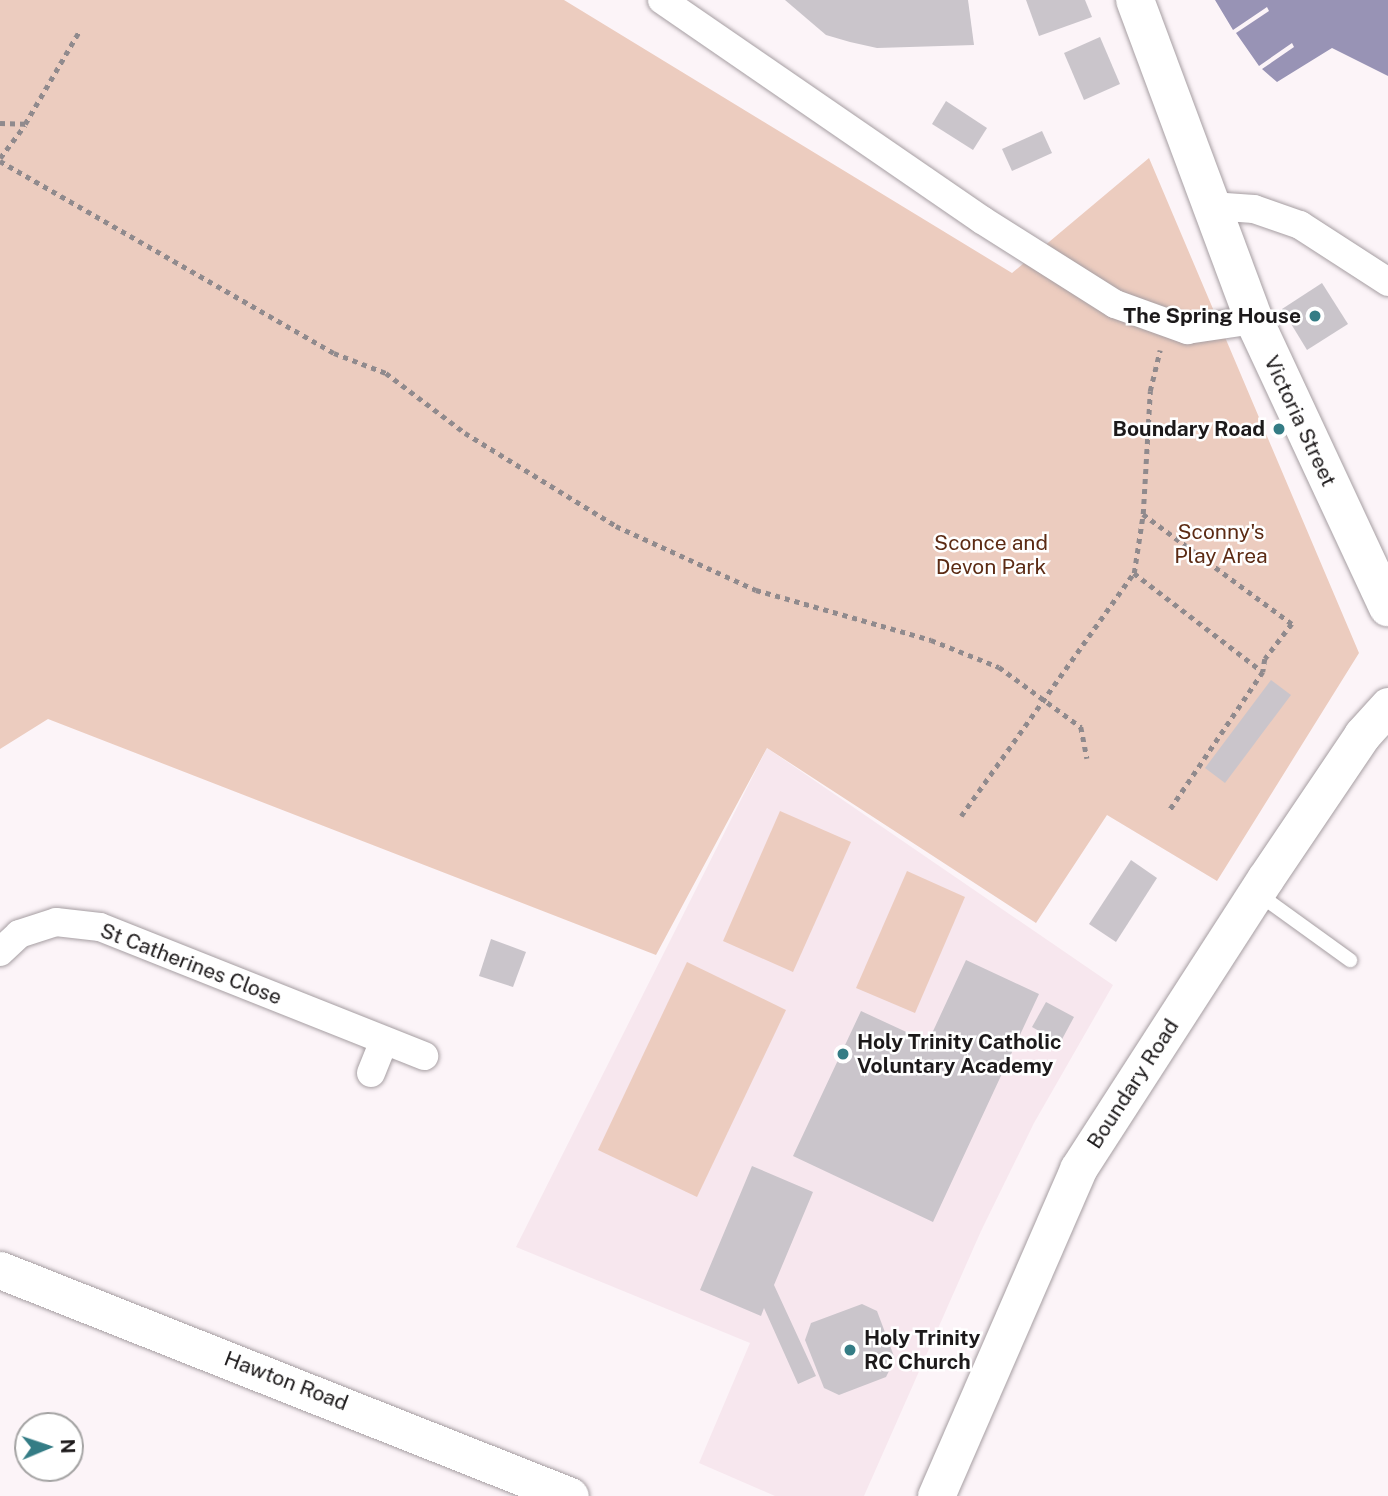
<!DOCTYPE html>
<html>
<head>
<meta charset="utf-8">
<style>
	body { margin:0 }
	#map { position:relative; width:1388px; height:1496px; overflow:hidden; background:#fcf4f8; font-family:"Public Sans",sans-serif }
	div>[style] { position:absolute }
	.built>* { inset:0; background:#f7e7ee }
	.green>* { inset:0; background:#ecccbf }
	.water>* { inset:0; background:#9893b5 }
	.building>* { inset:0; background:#cac5cb }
	.path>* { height:4.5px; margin-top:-2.25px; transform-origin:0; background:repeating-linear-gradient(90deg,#908a8d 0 5px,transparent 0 10px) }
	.roads { filter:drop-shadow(0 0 2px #a69ea2) drop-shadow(0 0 2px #a69ea2) }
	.service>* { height:14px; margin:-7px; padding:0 7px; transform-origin:7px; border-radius:7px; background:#fff }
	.minor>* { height:28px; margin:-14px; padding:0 14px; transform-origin:14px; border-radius:14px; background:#fff }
	.tertiary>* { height:37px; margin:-18.5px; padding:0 18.5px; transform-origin:18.5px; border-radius:18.5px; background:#fff }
	.secondary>* { height:38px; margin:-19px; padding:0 19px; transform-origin:19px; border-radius:19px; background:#fff }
	.dots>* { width:19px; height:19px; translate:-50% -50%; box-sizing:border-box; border:4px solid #fff; border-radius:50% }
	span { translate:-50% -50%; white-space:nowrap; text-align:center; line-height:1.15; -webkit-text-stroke:5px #fff; paint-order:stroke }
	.poi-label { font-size:21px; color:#1c191a; font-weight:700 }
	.right { translate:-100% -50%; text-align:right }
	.left { translate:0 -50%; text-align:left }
	.street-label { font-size:21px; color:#1c191a }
	.park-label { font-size:21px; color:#5c2b14 }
	.north { position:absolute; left:14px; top:1412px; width:70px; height:70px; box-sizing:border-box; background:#fff; border:2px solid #a4a3a3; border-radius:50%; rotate:88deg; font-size:19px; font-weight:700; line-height:28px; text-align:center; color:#1c191a }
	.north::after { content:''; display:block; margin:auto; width:24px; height:32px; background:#347c85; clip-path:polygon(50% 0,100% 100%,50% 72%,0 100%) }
</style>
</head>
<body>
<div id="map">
	<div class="built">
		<div style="clip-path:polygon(767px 748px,1113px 985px,1034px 1123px,981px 1231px,864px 1496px,775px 1496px,699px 1463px,750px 1343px,516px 1247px)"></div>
	</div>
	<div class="green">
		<div style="clip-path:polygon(0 0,564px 0,1012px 273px,1149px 158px,1359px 653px,1217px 881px,1107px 815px,1036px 923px,767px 748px,656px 955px,48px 719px,0 749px)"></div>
		<div style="clip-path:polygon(780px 811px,851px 842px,793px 972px,723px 941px)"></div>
		<div style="clip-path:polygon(907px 871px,965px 897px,915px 1013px,856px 988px)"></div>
		<div style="clip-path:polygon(687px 962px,786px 1010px,697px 1197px,598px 1150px)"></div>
	</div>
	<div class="water">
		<div style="clip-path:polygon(1215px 0,1388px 0,1388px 76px,1332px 48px,1277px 82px,1262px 69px,1294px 47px,1292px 43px,1259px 66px,1236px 33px,1269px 11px,1267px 7px,1233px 30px)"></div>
	</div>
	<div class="building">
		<div style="clip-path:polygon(785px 0,968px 0,974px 45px,877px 48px,850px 42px,826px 35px)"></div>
		<div style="clip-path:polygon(1026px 0,1085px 0,1092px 17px,1039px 36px)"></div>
		<div style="clip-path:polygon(1100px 37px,1120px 84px,1084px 100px,1064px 53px)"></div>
		<div style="clip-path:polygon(946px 101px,987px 128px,973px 150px,932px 124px)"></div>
		<div style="clip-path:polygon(1042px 131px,1052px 153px,1012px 171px,1002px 149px)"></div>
		<div style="clip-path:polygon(1322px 283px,1348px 324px,1307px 350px,1282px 309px)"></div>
		<div style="clip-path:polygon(1271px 680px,1291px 695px,1225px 783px,1205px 768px)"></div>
		<div style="clip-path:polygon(1131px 860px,1157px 878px,1116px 942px,1089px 924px)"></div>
		<div style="clip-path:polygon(491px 939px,526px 952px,513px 987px,479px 976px)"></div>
		<div style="clip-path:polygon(966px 960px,1039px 994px,933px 1222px,793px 1156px,861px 1011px,928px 1042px)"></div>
		<div style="clip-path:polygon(1046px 1002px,1074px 1017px,1060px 1043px,1032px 1027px)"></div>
		<div style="clip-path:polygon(752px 1166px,813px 1192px,774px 1285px,816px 1376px,798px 1384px,764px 1308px,761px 1316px,700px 1290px)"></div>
		<div style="clip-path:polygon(862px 1304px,877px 1311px,895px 1359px,886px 1377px,839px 1395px,824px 1388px,805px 1340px,811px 1323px)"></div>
	</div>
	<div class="path">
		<div style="left:0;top:123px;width:25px;rotate:2deg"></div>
		<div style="left:25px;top:124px;width:109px;rotate:-59.7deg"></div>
		<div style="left:0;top:158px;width:41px;rotate:-52.9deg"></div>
		<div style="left:0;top:161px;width:385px;rotate:29.9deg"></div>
		<div style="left:334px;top:353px;width:56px;rotate:21deg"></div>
		<div style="left:386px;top:373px;width:99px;rotate:37.2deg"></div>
		<div style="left:465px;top:433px;width:177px;rotate:31.6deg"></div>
		<div style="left:616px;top:526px;width:154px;rotate:24.6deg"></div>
		<div style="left:756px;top:590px;width:182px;rotate:15.9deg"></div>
		<div style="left:931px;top:640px;width:73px;rotate:21.7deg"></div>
		<div style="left:999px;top:667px;width:102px;rotate:36.2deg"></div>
		<div style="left:1081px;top:727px;width:32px;rotate:79deg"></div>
		<div style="left:1143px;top:514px;width:185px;rotate:36.4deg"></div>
		<div style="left:1292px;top:624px;width:44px;rotate:127.6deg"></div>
		<div style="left:1265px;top:659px;width:13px;rotate:99deg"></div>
		<div style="left:1134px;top:573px;width:163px;rotate:37.5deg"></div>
		<div style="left:1263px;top:672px;width:166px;rotate:124deg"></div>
		<div style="left:961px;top:816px;width:298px;rotate:-54.6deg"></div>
		<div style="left:1134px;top:573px;width:60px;rotate:-81.3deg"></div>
		<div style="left:1143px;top:514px;width:123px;rotate:-86.7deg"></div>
		<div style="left:1150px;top:391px;width:42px;rotate:-76.3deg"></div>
	</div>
	<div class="roads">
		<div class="service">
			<div style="left:1257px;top:893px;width:115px;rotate:35.8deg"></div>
		</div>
		<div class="minor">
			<div style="left:662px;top:0;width:388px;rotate:34.5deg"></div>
			<div style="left:982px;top:220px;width:157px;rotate:32.3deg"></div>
			<div style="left:1115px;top:304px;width:77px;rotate:19.9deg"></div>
			<div style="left:1187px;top:330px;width:68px;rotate:-8.5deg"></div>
			<div style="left:1211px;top:206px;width:43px;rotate:4deg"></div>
			<div style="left:1254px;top:209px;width:49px;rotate:19.2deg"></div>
			<div style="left:1300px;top:225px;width:105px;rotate:32.9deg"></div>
			<div style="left:0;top:952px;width:26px;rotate:-43deg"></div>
			<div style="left:19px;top:934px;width:39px;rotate:-18deg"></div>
			<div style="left:56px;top:922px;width:44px;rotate:6.5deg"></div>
			<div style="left:100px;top:927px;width:349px;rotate:21.7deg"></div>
			<div style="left:371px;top:1073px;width:35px;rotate:-68deg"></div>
		</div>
		<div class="tertiary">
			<div style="left:0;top:1270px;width:613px;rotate:21.63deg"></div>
			<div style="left:936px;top:1496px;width:357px;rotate:-66.5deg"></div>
			<div style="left:1078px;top:1169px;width:345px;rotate:-57.2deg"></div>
			<div style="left:1265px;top:879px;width:174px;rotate:-56deg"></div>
			<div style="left:1362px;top:735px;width:39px;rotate:-48deg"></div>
		</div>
		<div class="secondary">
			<div style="left:1135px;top:0;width:341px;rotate:69.6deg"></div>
			<div style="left:1254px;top:320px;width:317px;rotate:65deg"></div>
		</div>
	</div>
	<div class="dots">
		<div style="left:1315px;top:316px;background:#347c85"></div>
		<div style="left:1279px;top:429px;background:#347c85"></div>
		<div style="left:843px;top:1054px;background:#347c85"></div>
		<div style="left:850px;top:1350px;background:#347c85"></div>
	</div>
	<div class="poi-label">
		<span class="right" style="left:1301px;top:316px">The Spring House</span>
		<span class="right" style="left:1265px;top:429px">Boundary Road</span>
		<span class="left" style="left:857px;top:1054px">Holy Trinity Catholic<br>Voluntary Academy</span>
		<span class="left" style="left:864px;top:1350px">Holy Trinity<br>RC Church</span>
	</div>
	<div class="street-label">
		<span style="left:1300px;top:421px;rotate:65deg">Victoria Street</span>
		<span style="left:191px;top:964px;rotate:21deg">St Catherines Close</span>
		<span style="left:1133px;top:1084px;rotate:-57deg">Boundary Road</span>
		<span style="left:286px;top:1381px;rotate:21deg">Hawton Road</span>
	</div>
	<div class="park-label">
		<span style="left:1221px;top:544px">Sconny's<br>Play Area</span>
		<span style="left:991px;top:555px">Sconce and<br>Devon Park</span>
	</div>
	<div class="north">N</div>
</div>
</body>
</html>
